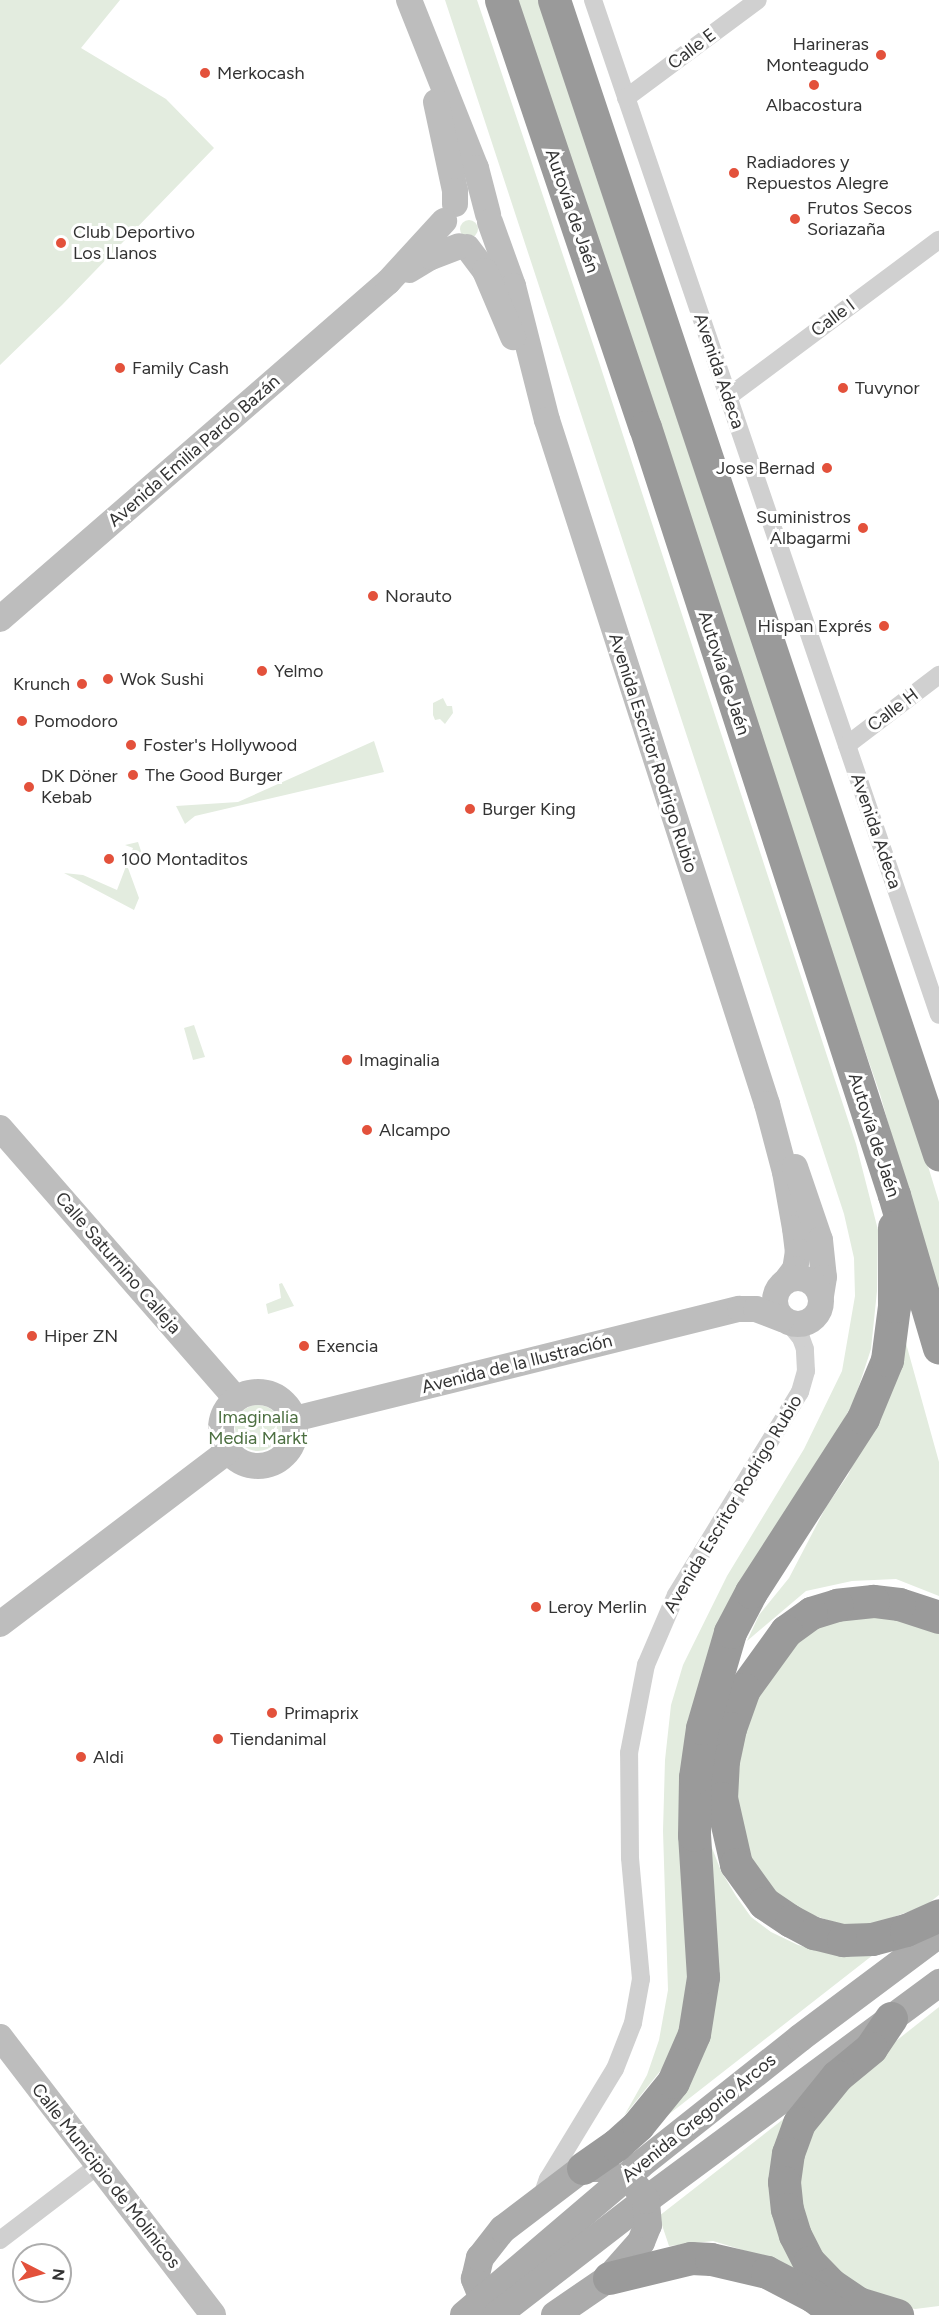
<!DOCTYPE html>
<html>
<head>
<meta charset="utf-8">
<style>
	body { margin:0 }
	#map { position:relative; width:939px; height:2315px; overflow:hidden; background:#fff; font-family:Figtree,sans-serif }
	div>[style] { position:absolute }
	.green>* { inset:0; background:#e3ecdf }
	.round { border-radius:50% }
	.street>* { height:18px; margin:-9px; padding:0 9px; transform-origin:9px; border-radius:9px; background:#d0d0d0 }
	.secondary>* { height:26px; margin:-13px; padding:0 13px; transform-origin:13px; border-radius:13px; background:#bdbdbd }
	.secondary>.ring { margin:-13px; padding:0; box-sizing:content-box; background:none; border:26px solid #bdbdbd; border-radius:50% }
	.primary>* { height:28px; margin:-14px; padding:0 14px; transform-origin:14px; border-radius:14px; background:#ababab }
	.highway>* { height:33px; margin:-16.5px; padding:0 16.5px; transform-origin:16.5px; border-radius:16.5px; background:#9a9a9a }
	.dots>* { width:16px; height:16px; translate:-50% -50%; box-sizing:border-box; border:3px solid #fff; border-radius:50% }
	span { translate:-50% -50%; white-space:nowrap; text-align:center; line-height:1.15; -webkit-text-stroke:6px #fff; paint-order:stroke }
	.poi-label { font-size:18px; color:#333 }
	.right { translate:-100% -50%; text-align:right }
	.left { translate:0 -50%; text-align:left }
	.street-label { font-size:18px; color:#333 }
	.park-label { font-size:18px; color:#4c6f40 }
	.north { position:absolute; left:12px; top:2243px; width:60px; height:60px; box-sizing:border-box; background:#fff; border:2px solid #adadad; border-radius:50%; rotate:96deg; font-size:16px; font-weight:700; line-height:24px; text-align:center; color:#333 }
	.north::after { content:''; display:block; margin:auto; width:21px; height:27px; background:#e3513b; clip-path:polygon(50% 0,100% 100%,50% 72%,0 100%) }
</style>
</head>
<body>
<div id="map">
	<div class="green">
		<div style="clip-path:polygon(0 0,120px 0,81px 48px,166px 99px,214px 148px,62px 305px,0 365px)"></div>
		<div style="clip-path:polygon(445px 0,477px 0,599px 362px,856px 1144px,878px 1230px,877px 1291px,871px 1349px,854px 1401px,832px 1441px,738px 1587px,683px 2030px,670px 2059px,624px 2116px,647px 2075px,659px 2040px,668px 1990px,663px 1831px,665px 1760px,671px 1705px,683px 1665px,727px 1576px,804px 1449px,842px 1371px,855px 1296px,854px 1258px,844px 1214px)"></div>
		<div style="clip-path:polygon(513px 0,538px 0,898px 1068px,939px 1202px,939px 1303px,880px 1094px,768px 769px)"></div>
		<div class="round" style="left:460px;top:220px;width:18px;height:18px"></div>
		<div style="clip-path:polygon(443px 698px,447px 706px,452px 706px,453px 713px,445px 724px,440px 719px,435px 720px,433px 715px,433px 703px)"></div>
		<div style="clip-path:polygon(374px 741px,384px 772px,195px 816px,185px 824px,176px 806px,238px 802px)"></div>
		<div style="clip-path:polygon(138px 842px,144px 860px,128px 868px,139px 898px,134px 910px,64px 873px,83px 875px,117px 890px,133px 848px,125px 845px)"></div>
		<div style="clip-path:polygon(194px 1025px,205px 1057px,193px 1060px,184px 1028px)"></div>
		<div style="clip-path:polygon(282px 1283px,294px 1306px,268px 1314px,266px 1304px,281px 1298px,279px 1284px)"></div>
		<div style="clip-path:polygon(902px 1329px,939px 1462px,939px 1596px,896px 1579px,852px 1581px,806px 1591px,747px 1641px,759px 1615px,789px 1578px,826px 1507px,848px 1475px,871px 1428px)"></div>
		<div class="round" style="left:235px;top:1405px;width:46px;height:46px"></div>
		<div style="clip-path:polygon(870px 1608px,939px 1627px,939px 1895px,925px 1906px,856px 1930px,784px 1905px,740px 1843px,731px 1803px,749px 1702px,806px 1629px)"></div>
		<div style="clip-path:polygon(707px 1835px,721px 1871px,736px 1896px,751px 1917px,771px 1932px,798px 1945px,827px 1953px,873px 1955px,659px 2122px,679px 2096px)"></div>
		<div style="clip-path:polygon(939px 2007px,939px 2306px,915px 2309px,882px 2302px,853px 2289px,811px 2244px,795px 2176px,800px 2145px,863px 2067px)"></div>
		<div style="clip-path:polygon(786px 2117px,813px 2283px,776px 2260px,713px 2241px,669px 2246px,659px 2216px)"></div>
	</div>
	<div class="street">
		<div style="left:593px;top:0;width:1072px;rotate:71.18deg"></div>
		<div style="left:626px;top:98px;width:164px;rotate:-36.6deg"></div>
		<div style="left:728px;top:397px;width:263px;rotate:-36.7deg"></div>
		<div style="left:847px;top:745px;width:116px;rotate:-37.3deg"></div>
		<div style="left:542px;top:2196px;width:18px;rotate:-71deg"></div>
		<div style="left:548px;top:2179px;width:129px;rotate:-58.7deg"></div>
		<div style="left:615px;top:2069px;width:49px;rotate:-68.6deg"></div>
		<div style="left:633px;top:2023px;width:45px;rotate:-79.7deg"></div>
		<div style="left:641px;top:1979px;width:121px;rotate:-95.2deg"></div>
		<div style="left:630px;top:1858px;width:105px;rotate:-90.5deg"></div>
		<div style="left:629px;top:1753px;width:90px;rotate:-79.1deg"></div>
		<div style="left:646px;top:1665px;width:76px;rotate:-66.8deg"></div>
		<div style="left:676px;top:1595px;width:238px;rotate:-58.6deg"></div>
		<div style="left:800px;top:1392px;width:22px;rotate:-74deg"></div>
		<div style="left:806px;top:1371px;width:22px;rotate:-93deg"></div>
		<div style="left:805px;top:1349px;width:12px;rotate:-110deg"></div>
		<div style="left:801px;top:1338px;width:19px;rotate:-129deg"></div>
		<div style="left:0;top:2240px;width:122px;rotate:-37.3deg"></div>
	</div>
	<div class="secondary">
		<div style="left:409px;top:0;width:181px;rotate:68.3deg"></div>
		<div style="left:476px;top:168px;width:48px;rotate:75.4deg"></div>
		<div style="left:436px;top:102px;width:91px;rotate:77.9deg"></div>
		<div style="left:455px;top:191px;width:13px;rotate:90deg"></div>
		<div style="left:490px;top:222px;width:68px;rotate:70.2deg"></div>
		<div style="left:513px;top:286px;width:138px;rotate:75.8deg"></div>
		<div style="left:547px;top:420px;width:719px;rotate:72.17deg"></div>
		<div style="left:767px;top:1104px;width:70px;rotate:75.2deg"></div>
		<div style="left:785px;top:1172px;width:57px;rotate:79.9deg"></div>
		<div style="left:795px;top:1228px;width:23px;rotate:83deg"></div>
		<div style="left:798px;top:1251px;width:18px;rotate:99deg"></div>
		<div style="left:795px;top:1269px;width:15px;rotate:127deg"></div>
		<div style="left:467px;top:247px;width:30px;rotate:53deg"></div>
		<div style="left:485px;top:271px;width:72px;rotate:67deg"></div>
		<div style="left:409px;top:270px;width:26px;rotate:-31deg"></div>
		<div style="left:431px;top:257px;width:30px;rotate:-21deg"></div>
		<div style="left:0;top:619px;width:514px;rotate:-40.98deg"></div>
		<div style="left:388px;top:282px;width:83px;rotate:-47.4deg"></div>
		<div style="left:0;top:1128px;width:359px;rotate:48.9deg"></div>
		<div style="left:795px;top:1167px;width:77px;rotate:71.1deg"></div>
		<div style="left:820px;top:1240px;width:37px;rotate:84deg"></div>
		<div style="left:824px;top:1277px;width:20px;rotate:99deg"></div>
		<div class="ring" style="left:775px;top:1278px;width:20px;height:20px"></div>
		<div class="ring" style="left:221px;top:1392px;width:48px;height:48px"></div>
		<div style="left:294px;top:1419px;width:459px;rotate:-13.9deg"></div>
		<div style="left:740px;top:1309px;width:16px"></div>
		<div style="left:756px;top:1309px;width:28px;rotate:21deg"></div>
		<div style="left:0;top:1624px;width:286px;rotate:-37.2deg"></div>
		<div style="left:0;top:2037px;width:350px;rotate:52.5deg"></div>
	</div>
	<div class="primary">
		<div style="left:495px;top:2311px;width:17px;rotate:-135deg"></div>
		<div style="left:483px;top:2299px;width:22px;rotate:-112deg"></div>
		<div style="left:475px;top:2279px;width:22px;rotate:-77deg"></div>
		<div style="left:480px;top:2258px;width:37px;rotate:-52deg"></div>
		<div style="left:503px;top:2229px;width:101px;rotate:-37.3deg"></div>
		<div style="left:583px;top:2168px;width:23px"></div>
		<div style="left:464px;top:2315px;width:231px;rotate:-40.4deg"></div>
		<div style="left:640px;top:2165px;width:204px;rotate:-38.4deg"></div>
		<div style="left:800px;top:2038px;width:174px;rotate:-36.8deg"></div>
		<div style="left:497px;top:2315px;width:188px;rotate:-37.7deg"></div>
		<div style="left:646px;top:2200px;width:365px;rotate:-36.5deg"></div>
		<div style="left:555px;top:2315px;width:65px;rotate:-34.4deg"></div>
		<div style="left:609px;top:2278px;width:48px;rotate:-48.4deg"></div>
		<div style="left:641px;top:2242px;width:18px;rotate:-68deg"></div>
		<div style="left:648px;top:2225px;width:25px;rotate:-95deg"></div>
		<div style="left:646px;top:2200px;width:14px;rotate:-126deg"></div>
	</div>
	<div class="highway">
		<div style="left:501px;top:0;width:451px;rotate:71.4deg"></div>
		<div style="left:645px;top:427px;width:807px;rotate:72.04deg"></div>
		<div style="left:894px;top:1195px;width:159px;rotate:73.6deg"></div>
		<div style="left:554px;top:0;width:1217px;rotate:71.55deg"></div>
		<div style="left:939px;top:1617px;width:42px;rotate:-162deg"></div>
		<div style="left:899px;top:1604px;width:26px;rotate:-173deg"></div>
		<div style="left:873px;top:1601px;width:36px;rotate:174deg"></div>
		<div style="left:837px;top:1605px;width:27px;rotate:163deg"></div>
		<div style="left:811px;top:1613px;width:31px;rotate:144deg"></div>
		<div style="left:786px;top:1631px;width:72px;rotate:125.9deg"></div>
		<div style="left:744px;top:1689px;width:41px;rotate:109.7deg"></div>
		<div style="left:730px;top:1728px;width:33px;rotate:102deg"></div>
		<div style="left:723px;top:1760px;width:38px;rotate:93deg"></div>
		<div style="left:721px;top:1798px;width:68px;rotate:77.2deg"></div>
		<div style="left:736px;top:1864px;width:48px;rotate:54.3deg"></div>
		<div style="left:764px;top:1903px;width:32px;rotate:34deg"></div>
		<div style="left:791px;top:1921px;width:26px;rotate:28deg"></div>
		<div style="left:814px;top:1933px;width:30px;rotate:14deg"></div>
		<div style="left:843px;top:1940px;width:29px;rotate:-2deg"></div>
		<div style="left:872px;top:1939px;width:35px;rotate:-15deg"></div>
		<div style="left:906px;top:1930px;width:36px;rotate:-24deg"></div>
		<div style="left:891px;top:2018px;width:36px;rotate:124deg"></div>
		<div style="left:871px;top:2048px;width:44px;rotate:140.5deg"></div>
		<div style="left:837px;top:2076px;width:60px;rotate:129deg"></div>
		<div style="left:799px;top:2123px;width:32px;rotate:110deg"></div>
		<div style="left:788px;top:2153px;width:29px;rotate:98deg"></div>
		<div style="left:784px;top:2182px;width:27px;rotate:84deg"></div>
		<div style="left:787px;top:2209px;width:27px;rotate:73deg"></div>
		<div style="left:795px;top:2235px;width:30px;rotate:63deg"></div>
		<div style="left:809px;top:2262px;width:30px;rotate:46deg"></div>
		<div style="left:830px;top:2284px;width:34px;rotate:34deg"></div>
		<div style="left:858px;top:2303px;width:41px;rotate:17.1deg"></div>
		<div style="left:583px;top:2168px;width:40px;rotate:-34.9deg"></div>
		<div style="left:616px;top:2145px;width:30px;rotate:-42deg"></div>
		<div style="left:638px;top:2125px;width:55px;rotate:-50.9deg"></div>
		<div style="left:673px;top:2082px;width:52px;rotate:-66.4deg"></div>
		<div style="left:694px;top:2034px;width:58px;rotate:-81deg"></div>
		<div style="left:703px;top:1977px;width:142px;rotate:-93.6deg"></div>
		<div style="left:694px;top:1835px;width:58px;rotate:-89deg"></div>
		<div style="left:695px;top:1777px;width:49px;rotate:-81.9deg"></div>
		<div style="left:702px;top:1728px;width:100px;rotate:-73.7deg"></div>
		<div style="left:730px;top:1632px;width:45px;rotate:-62.3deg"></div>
		<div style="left:751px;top:1592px;width:207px;rotate:-57.2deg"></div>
		<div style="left:863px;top:1418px;width:63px;rotate:-67.5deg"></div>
		<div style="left:887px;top:1360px;width:54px;rotate:-82.6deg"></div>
		<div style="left:894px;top:1306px;width:79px;rotate:-90deg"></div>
		<div style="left:609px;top:2278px;width:84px;rotate:-13.7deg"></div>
		<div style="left:691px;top:2258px;width:20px;rotate:3deg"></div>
		<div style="left:711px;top:2259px;width:57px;rotate:13.1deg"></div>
		<div style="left:767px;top:2272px;width:52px;rotate:27.6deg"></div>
		<div style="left:813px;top:2296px;width:31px;rotate:37deg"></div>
	</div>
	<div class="dots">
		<div style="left:881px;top:55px;background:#e3513b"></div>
		<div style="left:205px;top:73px;background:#e3513b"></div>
		<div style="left:814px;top:85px;background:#e3513b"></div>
		<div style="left:734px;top:173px;background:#e3513b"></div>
		<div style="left:795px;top:219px;background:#e3513b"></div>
		<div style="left:61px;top:243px;background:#e3513b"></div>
		<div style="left:120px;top:368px;background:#e3513b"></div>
		<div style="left:843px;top:388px;background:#e3513b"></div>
		<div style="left:827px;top:468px;background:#e3513b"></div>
		<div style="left:863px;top:528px;background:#e3513b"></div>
		<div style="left:373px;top:596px;background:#e3513b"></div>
		<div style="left:884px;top:626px;background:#e3513b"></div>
		<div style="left:262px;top:671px;background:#e3513b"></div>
		<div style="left:108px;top:679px;background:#e3513b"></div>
		<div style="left:82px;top:684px;background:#e3513b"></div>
		<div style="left:22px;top:721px;background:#e3513b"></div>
		<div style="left:131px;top:745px;background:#e3513b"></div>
		<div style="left:133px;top:775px;background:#e3513b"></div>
		<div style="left:29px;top:787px;background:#e3513b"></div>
		<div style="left:470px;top:809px;background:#e3513b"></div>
		<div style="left:109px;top:859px;background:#e3513b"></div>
		<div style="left:347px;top:1060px;background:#e3513b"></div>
		<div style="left:367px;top:1130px;background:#e3513b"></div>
		<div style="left:32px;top:1336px;background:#e3513b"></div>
		<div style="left:304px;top:1346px;background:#e3513b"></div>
		<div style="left:536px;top:1607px;background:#e3513b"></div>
		<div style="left:272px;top:1713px;background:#e3513b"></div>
		<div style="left:218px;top:1739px;background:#e3513b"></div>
		<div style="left:81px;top:1757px;background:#e3513b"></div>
	</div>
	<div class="poi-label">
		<span class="right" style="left:869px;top:55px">Harineras<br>Monteagudo</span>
		<span class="left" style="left:217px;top:73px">Merkocash</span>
		<span style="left:814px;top:105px">Albacostura</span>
		<span class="left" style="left:746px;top:173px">Radiadores y<br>Repuestos Alegre</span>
		<span class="left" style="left:807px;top:219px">Frutos Secos<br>Soriazaña</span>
		<span class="left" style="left:73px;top:243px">Club Deportivo<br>Los Llanos</span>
		<span class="left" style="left:132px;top:368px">Family Cash</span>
		<span class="left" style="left:855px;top:388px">Tuvynor</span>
		<span class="right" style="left:815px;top:468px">Jose Bernad</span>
		<span class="right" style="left:851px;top:528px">Suministros<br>Albagarmi</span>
		<span class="left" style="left:385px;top:596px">Norauto</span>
		<span class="right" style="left:872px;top:626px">Hispan Exprés</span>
		<span class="left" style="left:274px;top:671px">Yelmo</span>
		<span class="left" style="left:120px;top:679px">Wok Sushi</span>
		<span class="right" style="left:70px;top:684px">Krunch</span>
		<span class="left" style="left:34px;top:721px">Pomodoro</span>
		<span class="left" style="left:143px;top:745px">Foster's Hollywood</span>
		<span class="left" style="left:145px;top:775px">The Good Burger</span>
		<span class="left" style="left:41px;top:787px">DK Döner<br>Kebab</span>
		<span class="left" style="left:482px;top:809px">Burger King</span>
		<span class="left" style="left:121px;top:859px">100 Montaditos</span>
		<span class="left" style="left:359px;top:1060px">Imaginalia</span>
		<span class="left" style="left:379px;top:1130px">Alcampo</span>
		<span class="left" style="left:44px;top:1336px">Hiper ZN</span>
		<span class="left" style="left:316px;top:1346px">Exencia</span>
		<span class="left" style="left:548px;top:1607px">Leroy Merlin</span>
		<span class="left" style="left:284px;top:1713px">Primaprix</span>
		<span class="left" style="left:230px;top:1739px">Tiendanimal</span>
		<span class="left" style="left:93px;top:1757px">Aldi</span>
	</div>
	<div class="street-label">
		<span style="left:692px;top:49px;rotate:-37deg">Calle E</span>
		<span style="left:572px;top:211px;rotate:71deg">Autovía de Jaén</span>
		<span style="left:833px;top:318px;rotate:-37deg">Calle I</span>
		<span style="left:719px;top:371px;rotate:71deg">Avenida Adeca</span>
		<span style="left:194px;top:451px;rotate:-41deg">Avenida Emilia Pardo Bazán</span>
		<span style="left:724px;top:673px;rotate:72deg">Autovía de Jaén</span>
		<span style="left:893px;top:710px;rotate:-37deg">Calle H</span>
		<span style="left:653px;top:753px;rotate:72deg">Avenida Escritor Rodrigo Rubio</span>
		<span style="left:876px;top:831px;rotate:71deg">Avenida Adeca</span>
		<span style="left:874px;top:1135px;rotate:72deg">Autovía de Jaén</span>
		<span style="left:118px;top:1263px;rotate:49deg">Calle Saturnino Calleja</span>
		<span style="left:517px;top:1364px;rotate:-14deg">Avenida de la Ilustración</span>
		<span style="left:733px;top:1504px;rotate:-59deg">Avenida Escritor Rodrigo Rubio</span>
		<span style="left:699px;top:2118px;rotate:-39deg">Avenida Gregorio Arcos</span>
		<span style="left:106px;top:2176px;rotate:52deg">Calle Municipio de Molinicos</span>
	</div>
	<div class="park-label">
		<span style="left:258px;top:1428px">Imaginalia<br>Media Markt</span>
	</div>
	<div class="north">N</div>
</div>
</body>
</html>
